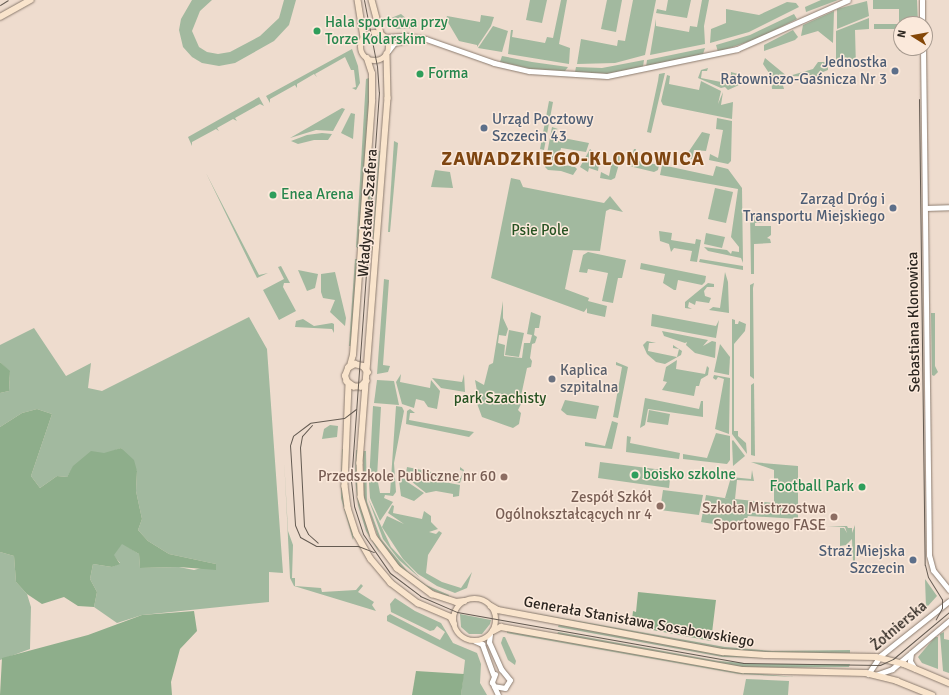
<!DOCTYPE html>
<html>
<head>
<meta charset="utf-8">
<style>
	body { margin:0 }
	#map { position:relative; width:949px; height:695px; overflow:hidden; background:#eedcce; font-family:Signika,sans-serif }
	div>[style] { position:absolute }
	.green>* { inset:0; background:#a2b99f }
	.forest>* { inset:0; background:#8eae8b }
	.roads { filter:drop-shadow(0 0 1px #8c7c6f) drop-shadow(0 0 1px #8c7c6f) }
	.tertiary>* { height:5px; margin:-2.5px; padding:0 2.5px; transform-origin:2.5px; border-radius:2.5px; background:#fff }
	.secondary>* { height:5.5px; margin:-2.75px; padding:0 2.75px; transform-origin:2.75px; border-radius:2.75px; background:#f9e4cc }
	.secondary>.ring { margin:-2.75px; padding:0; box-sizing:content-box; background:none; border:5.5px solid #f9e4cc; border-radius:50% }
	.tram>* { height:1px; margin:-0.5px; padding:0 0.5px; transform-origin:0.5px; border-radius:0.5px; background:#645b52 }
	.dots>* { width:11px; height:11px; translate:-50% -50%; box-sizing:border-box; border:2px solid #fbe9db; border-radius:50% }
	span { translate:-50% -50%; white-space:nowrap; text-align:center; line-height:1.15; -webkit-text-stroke:3px #fbe9db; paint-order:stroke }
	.leisure-label { font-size:15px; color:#27864d }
	.left { translate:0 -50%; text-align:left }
	.right { translate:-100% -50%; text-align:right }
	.service-label { font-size:15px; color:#4e5e75 }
	.street-label { font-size:15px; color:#2c2620 }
	.park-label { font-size:15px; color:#265222 }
	.worship-label { font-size:15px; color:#5b616d }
	.education-label { font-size:15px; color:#785e54 }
	.district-label { font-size:19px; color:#7f4611; font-weight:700; letter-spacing:1px }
	.north { position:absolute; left:893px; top:16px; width:40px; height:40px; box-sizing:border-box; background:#fbe9db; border:1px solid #a89b90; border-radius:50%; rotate:281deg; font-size:11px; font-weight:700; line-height:16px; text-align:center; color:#2c2620 }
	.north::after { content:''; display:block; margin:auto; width:14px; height:18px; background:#854707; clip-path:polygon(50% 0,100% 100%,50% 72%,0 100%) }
</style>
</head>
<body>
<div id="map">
	<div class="green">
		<div style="clip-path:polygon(192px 0,212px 0,200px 11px,192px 31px,199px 47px,207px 52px,218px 54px,230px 52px,260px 36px,279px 18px,284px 0,296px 0,289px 25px,274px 41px,235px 63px,219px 66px,202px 63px,192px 57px,183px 47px,179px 30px,181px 19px)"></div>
		<div style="clip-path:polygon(530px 0,547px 0,542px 23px,526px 20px)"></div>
		<div style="clip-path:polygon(561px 0,567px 0,559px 44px,570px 48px,569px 64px,508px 54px,511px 30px,513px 30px,512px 37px,545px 43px,547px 37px,553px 38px)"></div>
		<div style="clip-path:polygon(607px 0,622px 0,616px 32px,601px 29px)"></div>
		<div style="clip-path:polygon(633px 0,656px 0,645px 55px,615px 63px,577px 64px,581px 39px,617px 46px,618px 40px,625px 41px)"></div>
		<div style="clip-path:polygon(668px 0,691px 0,687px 18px,656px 13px,657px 9px,666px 11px)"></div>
		<div style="clip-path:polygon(702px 0,709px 0,704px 26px,705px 44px,650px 55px,656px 19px,656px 26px,689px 32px,690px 26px,697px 27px)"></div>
		<div style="clip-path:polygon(821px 0,838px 0,806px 12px,805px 7px)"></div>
		<div style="clip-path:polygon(873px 0,917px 0,918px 24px,901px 24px,901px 48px,918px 48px,918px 51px,899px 51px,899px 29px,874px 29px,874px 24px,899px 24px,899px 9px,873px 9px)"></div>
		<div style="clip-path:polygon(867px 1px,869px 16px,837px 29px,837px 9px)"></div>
		<div style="clip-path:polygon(787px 2px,796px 3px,799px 7px,749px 32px,710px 43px,711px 29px,726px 23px,726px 9px,759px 15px)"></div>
		<div style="clip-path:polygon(834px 11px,833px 43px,818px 31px,801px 36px,803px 25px)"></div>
		<div style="clip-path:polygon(401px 14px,416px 27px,417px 28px,396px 29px,386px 20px)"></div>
		<div style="clip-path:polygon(794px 14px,797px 19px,759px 38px,718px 52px,716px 45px,750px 35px)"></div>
		<div style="clip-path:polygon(481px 15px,494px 17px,491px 26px,477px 47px,477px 45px,459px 41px,446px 19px,447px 16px,480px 22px)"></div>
		<div style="clip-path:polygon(869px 18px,869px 29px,855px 30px,856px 68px,836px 66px,836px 31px)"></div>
		<div style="clip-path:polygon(493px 26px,508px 31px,502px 52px,478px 48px)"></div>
		<div style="clip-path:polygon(793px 30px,798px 37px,795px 40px,764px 51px,764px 45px)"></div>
		<div style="clip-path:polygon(705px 48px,703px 54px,646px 67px,647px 60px)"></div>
		<div style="clip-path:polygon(352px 49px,358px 66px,360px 83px,356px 90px,352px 88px,356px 87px,354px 70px,351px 70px,345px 57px,315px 74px,317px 77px,314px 74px,297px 84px,297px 88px,295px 85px,270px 99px,270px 103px,266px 96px)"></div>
		<div style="clip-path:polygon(502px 56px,532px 62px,568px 67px,565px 71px,536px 70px,500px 62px)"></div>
		<div style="clip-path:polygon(765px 58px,788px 77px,781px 78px,784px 89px,772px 89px,771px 76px,763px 64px)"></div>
		<div style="clip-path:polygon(644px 60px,643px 67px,606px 74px,575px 72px,576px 67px,602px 68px)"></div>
		<div style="clip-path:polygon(818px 62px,827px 62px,828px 66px,828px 70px,823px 72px,823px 77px,789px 76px,813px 69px)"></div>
		<div style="clip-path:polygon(708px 68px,707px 71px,702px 71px,701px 78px,731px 84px,731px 72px,738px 74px,739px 85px,728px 90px,725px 87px,721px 88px,698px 78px,701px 70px)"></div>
		<div style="clip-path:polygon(664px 73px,665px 73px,651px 133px,647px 132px,658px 81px,659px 74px)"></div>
		<div style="clip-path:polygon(667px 75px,670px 76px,669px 84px,699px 90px,701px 81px,721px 91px,718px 104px,723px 92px,721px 105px,733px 102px,732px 119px,663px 105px,661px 101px)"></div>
		<div style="clip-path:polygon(369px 78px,370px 95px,359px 249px,356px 247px,366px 79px)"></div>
		<div style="clip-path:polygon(259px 97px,264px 106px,260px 104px,235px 118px,237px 121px,233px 119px,217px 128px,219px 131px,216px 129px,192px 142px,192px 146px,188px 137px)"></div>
		<div style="clip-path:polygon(549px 101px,553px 102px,544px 150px,540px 149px)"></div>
		<div style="clip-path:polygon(342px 108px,345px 109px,333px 131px,316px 130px,290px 138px)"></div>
		<div style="clip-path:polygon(351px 113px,355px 114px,353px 139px,341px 133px)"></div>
		<div style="clip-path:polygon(717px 118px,732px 121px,731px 161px,728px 164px,709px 160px,710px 154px,718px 158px,723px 130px,716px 129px)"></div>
		<div style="clip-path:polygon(552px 127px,558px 129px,554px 130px,553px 136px,589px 143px,586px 152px,561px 148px,558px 161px,546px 159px)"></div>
		<div style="clip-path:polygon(702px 132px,710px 134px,706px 151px,694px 150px,692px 159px,685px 157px)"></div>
		<div style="clip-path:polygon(322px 133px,332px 134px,328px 140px,314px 140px,298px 144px,291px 141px,307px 135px)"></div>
		<div style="clip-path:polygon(394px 141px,398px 143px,390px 232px,388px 232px)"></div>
		<div style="clip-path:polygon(590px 149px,600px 157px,598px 171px,589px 168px,588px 172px,580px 167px)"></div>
		<div style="clip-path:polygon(634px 149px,636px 149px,634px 160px,659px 165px,658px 170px,654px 172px,629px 166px)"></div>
		<div style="clip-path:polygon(379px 151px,382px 151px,375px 251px,372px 250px)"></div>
		<div style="clip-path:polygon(618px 151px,621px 157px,615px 178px,611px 180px,600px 178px,601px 172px,609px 176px,613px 156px)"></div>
		<div style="clip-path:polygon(371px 152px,374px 152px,367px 250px,364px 250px)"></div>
		<div style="clip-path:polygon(545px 161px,575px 167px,577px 169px,573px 175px,561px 171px,548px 170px,545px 167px)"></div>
		<div style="clip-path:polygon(662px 165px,713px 176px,716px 166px,728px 169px,742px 188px,743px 263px,741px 258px,708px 251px,704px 247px,727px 250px,731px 254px,732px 251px,739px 252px,739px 247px,731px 237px,738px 189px,660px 175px)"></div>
		<div style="clip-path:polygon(435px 170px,450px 172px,453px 188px,431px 187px)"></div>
		<div style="clip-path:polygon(206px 173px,259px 275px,268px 273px,257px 278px)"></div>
		<div style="clip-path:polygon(511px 178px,520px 180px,523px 187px,604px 203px,610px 196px,623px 212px,610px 209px,606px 211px,600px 251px,573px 250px,565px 289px,589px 298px,588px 301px,607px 306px,605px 317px,587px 313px,587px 308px,584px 312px,491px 278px)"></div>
		<div style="clip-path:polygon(715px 188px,733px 192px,726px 223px,708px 219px)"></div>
		<div style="clip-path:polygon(750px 211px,767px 222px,755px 223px,755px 226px,771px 226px,771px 235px,767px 238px,770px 239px,771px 243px,754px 244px,754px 274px,751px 274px)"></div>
		<div style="clip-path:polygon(659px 231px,672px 233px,671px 240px,695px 244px,696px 239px,701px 240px,697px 262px,690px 261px,692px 251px,674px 248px,671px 252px,669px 244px,660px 241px)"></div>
		<div style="clip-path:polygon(706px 233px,725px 237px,722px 248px,704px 244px)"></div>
		<div style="clip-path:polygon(588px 252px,626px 260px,622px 278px,618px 278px,613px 303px,602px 301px,608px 273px,588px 269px,587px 273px,579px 272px,583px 255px)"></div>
		<div style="clip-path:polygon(355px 259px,358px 259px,351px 346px,349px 346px)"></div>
		<div style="clip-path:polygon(700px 259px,743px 266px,743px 270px,699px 262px)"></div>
		<div style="clip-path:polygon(641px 263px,706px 276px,705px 282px,702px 285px,678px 280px,676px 290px,674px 290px,663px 283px,665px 274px,640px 269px)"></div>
		<div style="clip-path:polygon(281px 266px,290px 283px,284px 283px,283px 287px,296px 311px,279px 320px,263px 290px,284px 279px,278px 267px)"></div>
		<div style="clip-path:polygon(298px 270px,318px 274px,315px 288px,307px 291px)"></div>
		<div style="clip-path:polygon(335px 272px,346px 318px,345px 326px,330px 312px,335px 300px,323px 298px,321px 292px,321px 274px)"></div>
		<div style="clip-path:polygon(725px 272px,728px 282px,729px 313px,709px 310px,713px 307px,720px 308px)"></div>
		<div style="clip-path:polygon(384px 279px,389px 280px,383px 365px,390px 366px,388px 372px,377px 374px)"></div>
		<div style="clip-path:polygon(708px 283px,714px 284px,714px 287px,707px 287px,704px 291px,705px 296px,711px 298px,709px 303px,696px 301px,695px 305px,689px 302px,688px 307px,692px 309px,685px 308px,685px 302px)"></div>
		<div style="clip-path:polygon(754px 283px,753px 288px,754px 379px,750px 376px,750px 285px)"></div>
		<div style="clip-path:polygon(503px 301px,503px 318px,508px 329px,506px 336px,499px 335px,498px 343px,505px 345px,504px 356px,522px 358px,524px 343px,530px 343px,532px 335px,527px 334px,531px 312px,541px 316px,539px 328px,535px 328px,534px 335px,537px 337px,535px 343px,532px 344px,530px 358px,532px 361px,531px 367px,527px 368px,521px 396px,524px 398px,518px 410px,521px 413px,519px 424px,513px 428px,482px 417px,475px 398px,478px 397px,475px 380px,484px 385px,489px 365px,493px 363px)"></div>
		<div style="clip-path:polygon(931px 313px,935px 313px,935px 366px,938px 372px,934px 376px,932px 375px)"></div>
		<div style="clip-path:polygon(652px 314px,716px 326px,719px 320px,716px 338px,651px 326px)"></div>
		<div style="clip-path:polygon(249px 317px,267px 349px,283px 573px,269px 572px,269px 602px,142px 615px,117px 623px,94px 607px,97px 592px,90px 579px,93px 564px,112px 567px,120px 563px,113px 555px,122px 543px,139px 554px,140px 568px,179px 567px,194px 570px,216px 564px,169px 554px,148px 541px,138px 530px,142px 519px,136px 491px,137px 471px,121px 448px,74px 466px,67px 477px,57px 476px,40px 488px,31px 476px,52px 414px,37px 409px,22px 413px,0 427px,0 393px,9px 391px,10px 372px,0 362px,0 345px,34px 328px,66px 376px,91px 363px,88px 388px,102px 391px)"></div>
		<div style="clip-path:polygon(303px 319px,314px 326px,332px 323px,334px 324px,334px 333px,332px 329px,295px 327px,296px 321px)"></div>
		<div style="clip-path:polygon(732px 319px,735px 320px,735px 324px,738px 324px,739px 321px,746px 324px,745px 331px,734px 344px,734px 431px,738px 431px,738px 436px,746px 443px,747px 454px,732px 434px)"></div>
		<div style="clip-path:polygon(509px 330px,524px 333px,519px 357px,505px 355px)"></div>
		<div style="clip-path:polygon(662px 331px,708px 340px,703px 346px,712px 341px,716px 342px,715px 358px,695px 353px,686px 345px,687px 342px,685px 343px,664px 336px)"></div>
		<div style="clip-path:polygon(647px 341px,656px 343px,649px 343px,648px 351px,677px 357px,679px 349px,673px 348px,673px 345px,682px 351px,681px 355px,665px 364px,656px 362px,647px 354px,643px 345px)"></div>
		<div style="clip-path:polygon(720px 344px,730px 357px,729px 375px,714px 372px)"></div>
		<div style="clip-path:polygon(677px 360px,676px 369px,705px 374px,707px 366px,709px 368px,708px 375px,701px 379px,699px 386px,696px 386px,694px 396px,662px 390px,667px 382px,663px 381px,666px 367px)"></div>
		<div style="clip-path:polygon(616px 362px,628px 367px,618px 418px,613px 417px,622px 367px,616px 365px)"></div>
		<div style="clip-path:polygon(401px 374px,400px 382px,430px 388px,431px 380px,440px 391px,437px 409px,428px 407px,424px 401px,416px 399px,414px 408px,402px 404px,396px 382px)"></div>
		<div style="clip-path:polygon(464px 374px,465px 392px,441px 388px,432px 378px,462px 382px)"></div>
		<div style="clip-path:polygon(714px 375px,730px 378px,729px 434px,715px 429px,724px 379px,718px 377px,716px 380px,713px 378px)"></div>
		<div style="clip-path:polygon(377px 380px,394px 381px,399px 405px,374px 403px)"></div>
		<div style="clip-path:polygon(754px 383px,755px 456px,751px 455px,751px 385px)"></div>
		<div style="clip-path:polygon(645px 398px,699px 409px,701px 401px,703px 401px,703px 417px,648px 409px,645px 425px,640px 428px)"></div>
		<div style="clip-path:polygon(565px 400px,599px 406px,596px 419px,567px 415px,561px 410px)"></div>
		<div style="clip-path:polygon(373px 406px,381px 407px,377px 477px,380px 493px,390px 493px,396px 406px,402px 407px,404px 411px,394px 463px,396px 492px,393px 496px,385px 495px,384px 498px,393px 502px,380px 521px,370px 498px,369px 483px)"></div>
		<div style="clip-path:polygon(410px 409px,415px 413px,410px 413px,409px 420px,474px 432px,469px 437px,406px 424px,407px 411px)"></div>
		<div style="clip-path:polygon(649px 410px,670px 414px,668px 425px,647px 422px)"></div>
		<div style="clip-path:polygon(612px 421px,618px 423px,612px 449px,585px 446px,585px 442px,605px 446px)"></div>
		<div style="clip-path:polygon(330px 425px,338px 426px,337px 437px,322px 439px,324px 429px)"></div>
		<div style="clip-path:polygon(716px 433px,730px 436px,730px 460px,727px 464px,683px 459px,683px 454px,707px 458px)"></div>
		<div style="clip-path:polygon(627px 436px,631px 437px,630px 443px,680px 453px,679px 459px,626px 452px)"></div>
		<div style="clip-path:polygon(733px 440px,745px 456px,733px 466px,732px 441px)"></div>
		<div style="clip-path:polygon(342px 449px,344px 449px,343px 483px,354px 535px,353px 540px,341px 498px)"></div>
		<div style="clip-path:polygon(356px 450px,358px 450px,357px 482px,361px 509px,380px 554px,366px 531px,358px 505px,355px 478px)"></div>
		<div style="clip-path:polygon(363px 451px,366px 451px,367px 502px,381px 539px,408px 572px,426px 585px,449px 595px,449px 597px,427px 588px,398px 566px,379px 540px,364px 497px)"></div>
		<div style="clip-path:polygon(284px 458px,288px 531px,293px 545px,292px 578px,295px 578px,295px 586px,321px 588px,322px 592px,356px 590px,361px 584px,363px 586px,358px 592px,374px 602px,372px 605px,376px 611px,294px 586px,290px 578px)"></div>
		<div style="clip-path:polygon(600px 462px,671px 471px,669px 488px,598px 478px)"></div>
		<div style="clip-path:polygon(751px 462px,798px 466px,798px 519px,748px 516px,745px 523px,734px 522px,732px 527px,701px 522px,706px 495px,730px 499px,725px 498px,731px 477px,751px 479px,752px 470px,754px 481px,737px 480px,735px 499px,774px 503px,774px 470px)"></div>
		<div style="clip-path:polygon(407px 467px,461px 478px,463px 471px,460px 470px,460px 467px,464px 470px,460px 483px,406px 473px)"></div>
		<div style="clip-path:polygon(398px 473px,409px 483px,424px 493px,414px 501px,401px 496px)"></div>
		<div style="clip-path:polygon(402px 474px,460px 485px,459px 496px,453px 497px,453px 494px,436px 491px,426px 493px)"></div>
		<div style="clip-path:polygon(663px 490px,703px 495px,699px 515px,660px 510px)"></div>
		<div style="clip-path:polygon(368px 498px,391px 547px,420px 578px,399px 560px,383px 539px)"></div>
		<div style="clip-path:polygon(392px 505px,394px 506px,393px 513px,422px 519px,424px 511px,431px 516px,431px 522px,438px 529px,429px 532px,436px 534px,439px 531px,442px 533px,428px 555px,426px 573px,442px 582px,461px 588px,472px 572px,467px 588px,455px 593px,437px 586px,418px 574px,403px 559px,382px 527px,387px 516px,404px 524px,388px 513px)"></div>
		<div style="clip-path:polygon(855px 525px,855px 562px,853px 562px,852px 539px,846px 545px,840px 546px,840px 528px,827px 528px,844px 528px,847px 533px,845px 527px,827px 526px,847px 526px,848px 528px,852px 528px,852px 533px)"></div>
		<div style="clip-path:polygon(0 552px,14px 556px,16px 582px,27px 594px,31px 607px,30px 649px,0 660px)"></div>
		<div style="clip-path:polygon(925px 579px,937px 596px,927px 607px,926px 607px)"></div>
		<div style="clip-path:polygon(395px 598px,415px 611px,441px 623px,453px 643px,477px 653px,481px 664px,480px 683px,487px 695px,461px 695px,465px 660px,387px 621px,387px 616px,390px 614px,440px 640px,445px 632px,437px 626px,434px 630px,430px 631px,391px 612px,390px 604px)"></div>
		<div style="clip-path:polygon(521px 611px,725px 647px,772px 651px,850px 650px,850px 653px,780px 653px,727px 650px)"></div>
		<div style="clip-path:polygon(460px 614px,491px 620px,490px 624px,482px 634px,469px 634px,461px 627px)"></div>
		<div style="clip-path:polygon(559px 624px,735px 656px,850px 658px,850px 659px,723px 657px,558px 627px)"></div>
		<div style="clip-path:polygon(507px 631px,731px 671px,795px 677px,739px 674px,507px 633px)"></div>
		<div style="clip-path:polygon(558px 632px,718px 661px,757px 664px,850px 664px,849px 667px,747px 668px,557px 635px)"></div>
		<div style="clip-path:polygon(944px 632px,944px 639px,949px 640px,949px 673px,943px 671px,940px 634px)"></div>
		<div style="clip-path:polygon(503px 637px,505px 637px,516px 661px,515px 665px,508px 660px,501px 643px)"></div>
		<div style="clip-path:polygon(935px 637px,938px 637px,938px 669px,922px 663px,918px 657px)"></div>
		<div style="clip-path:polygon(746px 679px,789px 681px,788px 695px,743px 695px)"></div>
	</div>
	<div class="forest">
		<div style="clip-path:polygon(0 362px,10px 371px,9px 391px,0 393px)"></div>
		<div style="clip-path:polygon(37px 409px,52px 414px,31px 476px,40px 488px,57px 476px,67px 477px,73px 466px,91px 451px,104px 453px,121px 448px,134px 460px,137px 471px,136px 491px,142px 519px,138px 530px,148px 541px,169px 554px,216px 564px,216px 570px,179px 567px,140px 568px,139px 554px,122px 544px,114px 555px,120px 564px,112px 567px,93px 564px,90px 579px,97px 592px,94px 607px,78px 606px,64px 597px,42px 604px,27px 594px,16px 582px,14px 556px,0 552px,0 427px,22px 413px)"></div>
		<div style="clip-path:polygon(638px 592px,716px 600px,711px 641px,626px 625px,632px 620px,633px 611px,636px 612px)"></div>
		<div style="clip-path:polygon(194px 611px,197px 631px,180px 649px,171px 682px,172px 695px,0 695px,2px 658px,88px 635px,142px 615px)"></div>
		<div style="clip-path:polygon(416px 671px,464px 674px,461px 695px,412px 695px)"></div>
	</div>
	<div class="roads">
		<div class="tertiary">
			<div style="left:922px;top:0;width:24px;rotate:90deg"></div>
			<div style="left:385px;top:37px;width:22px;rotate:-3deg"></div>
			<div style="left:407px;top:36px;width:19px;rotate:9deg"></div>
			<div style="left:426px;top:39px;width:72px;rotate:19.4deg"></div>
			<div style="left:494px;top:63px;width:36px;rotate:13deg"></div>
			<div style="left:529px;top:71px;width:78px;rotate:3.7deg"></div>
			<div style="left:607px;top:76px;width:133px;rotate:-11.7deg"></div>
			<div style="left:737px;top:49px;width:121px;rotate:-23.8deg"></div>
			<div style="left:923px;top:48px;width:507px;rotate:89.32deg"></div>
			<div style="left:929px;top:555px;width:16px;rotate:75deg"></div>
			<div style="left:933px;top:570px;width:26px;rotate:51deg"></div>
			<div style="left:388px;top:51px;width:10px;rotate:-53deg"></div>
			<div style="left:394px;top:43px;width:18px;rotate:-13deg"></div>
			<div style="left:925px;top:208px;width:24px;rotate:-2deg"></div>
			<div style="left:490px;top:634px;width:8px;rotate:97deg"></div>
			<div style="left:489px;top:642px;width:30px;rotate:66deg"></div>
			<div style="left:501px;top:669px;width:14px;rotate:51deg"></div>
			<div style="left:510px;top:680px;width:9px;rotate:122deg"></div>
			<div style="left:505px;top:688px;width:11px;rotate:-170deg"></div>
			<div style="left:475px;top:641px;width:8px;rotate:23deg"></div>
			<div style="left:482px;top:644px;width:33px;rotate:70deg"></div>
			<div style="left:911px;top:653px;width:8px;rotate:97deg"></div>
			<div style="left:910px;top:661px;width:9px;rotate:58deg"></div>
			<div style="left:495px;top:674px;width:9px;rotate:111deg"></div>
			<div style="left:492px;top:682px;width:14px;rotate:65deg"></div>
			<div style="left:868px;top:674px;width:22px;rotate:-56deg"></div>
			<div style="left:880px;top:656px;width:88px;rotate:-38.6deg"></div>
			<div style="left:875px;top:675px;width:18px;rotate:-19deg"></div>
			<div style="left:892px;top:669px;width:75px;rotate:-40.1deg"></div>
		</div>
		<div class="secondary">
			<div style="left:358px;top:0;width:38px;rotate:81deg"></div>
			<div style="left:372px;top:0;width:35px;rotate:75deg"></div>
			<div style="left:0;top:17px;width:35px;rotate:-29deg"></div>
			<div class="ring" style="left:361px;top:33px;width:22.5px;height:22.5px"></div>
			<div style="left:387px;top:54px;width:44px;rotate:88.7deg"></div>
			<div style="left:388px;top:98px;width:366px;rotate:94.4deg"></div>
			<div style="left:360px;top:463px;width:34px;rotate:88deg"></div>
			<div style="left:361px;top:497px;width:42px;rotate:72deg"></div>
			<div style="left:374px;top:537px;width:39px;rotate:53deg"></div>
			<div style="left:397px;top:568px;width:44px;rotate:36.6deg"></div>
			<div style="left:432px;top:594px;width:25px;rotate:18deg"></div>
			<div style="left:456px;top:602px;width:8px;rotate:-7deg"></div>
			<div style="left:350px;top:366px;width:11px;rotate:-75deg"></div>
			<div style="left:353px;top:355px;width:255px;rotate:-85.7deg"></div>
			<div style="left:372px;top:101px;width:27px;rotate:-90deg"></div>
			<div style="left:372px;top:74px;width:16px;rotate:-108deg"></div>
			<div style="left:367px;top:381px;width:8px;rotate:135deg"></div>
			<div style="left:361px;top:387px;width:7px;rotate:180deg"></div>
			<div style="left:354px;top:387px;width:9px;rotate:-144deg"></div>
			<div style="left:347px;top:382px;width:6px;rotate:-108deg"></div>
			<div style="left:345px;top:376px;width:9px;rotate:-69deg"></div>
			<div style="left:348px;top:368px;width:8px;rotate:-30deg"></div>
			<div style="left:355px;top:364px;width:8px;rotate:14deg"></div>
			<div style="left:363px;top:366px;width:8px;rotate:50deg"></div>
			<div style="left:349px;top:385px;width:101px;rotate:92.3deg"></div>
			<div style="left:345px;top:486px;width:22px;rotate:82deg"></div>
			<div style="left:348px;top:508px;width:28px;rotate:72deg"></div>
			<div style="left:357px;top:535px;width:28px;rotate:60deg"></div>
			<div style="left:371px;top:559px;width:31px;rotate:50deg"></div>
			<div style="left:391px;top:583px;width:34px;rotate:37deg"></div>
			<div style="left:418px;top:603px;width:36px;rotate:23deg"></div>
			<div style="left:451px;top:617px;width:7px;rotate:63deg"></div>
			<div class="ring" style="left:454px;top:599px;width:36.5px;height:36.5px"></div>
			<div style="left:491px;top:606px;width:8px;rotate:30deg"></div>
			<div style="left:498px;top:610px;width:229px;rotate:10.6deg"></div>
			<div style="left:723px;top:652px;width:42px;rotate:4.1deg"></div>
			<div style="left:765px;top:655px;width:111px;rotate:1deg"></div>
			<div style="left:876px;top:657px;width:29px;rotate:14deg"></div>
			<div style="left:904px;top:664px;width:49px;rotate:22.9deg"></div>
			<div style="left:493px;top:631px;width:9px;rotate:-27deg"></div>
			<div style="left:501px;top:627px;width:246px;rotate:10.1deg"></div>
			<div style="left:743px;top:670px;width:123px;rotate:1.4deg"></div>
			<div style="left:866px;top:673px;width:32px;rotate:14deg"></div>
			<div style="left:897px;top:681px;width:38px;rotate:22deg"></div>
		</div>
	</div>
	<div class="tram">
		<div style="left:364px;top:0;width:67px;rotate:78.9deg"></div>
		<div style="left:377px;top:66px;width:26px;rotate:86deg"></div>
		<div style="left:379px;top:92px;width:390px;rotate:94.1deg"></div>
		<div style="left:351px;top:481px;width:25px;rotate:83deg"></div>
		<div style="left:354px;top:506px;width:29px;rotate:72deg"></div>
		<div style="left:363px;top:534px;width:47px;rotate:55.3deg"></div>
		<div style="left:390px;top:573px;width:38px;rotate:37deg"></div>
		<div style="left:420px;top:596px;width:40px;rotate:23.4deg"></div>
		<div style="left:457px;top:612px;width:291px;rotate:10.1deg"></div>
		<div style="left:743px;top:663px;width:137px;rotate:0.8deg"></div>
		<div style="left:880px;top:665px;width:14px;rotate:-25deg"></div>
		<div style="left:893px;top:659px;width:73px;rotate:-40deg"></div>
		<div style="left:0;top:5px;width:9px;rotate:-32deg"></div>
		<div style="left:919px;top:99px;width:466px;rotate:89.3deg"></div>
		<div style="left:925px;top:565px;width:12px;rotate:76deg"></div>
		<div style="left:928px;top:577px;width:26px;rotate:58deg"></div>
		<div style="left:942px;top:599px;width:9px;rotate:90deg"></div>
		<div style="left:942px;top:608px;width:13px;rotate:119deg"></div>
		<div style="left:356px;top:409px;width:15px;rotate:143deg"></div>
		<div style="left:344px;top:418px;width:34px;rotate:172deg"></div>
		<div style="left:310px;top:423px;width:21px;rotate:143deg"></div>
		<div style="left:293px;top:436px;width:9px;rotate:108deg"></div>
		<div style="left:290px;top:445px;width:80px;rotate:86.4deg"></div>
		<div style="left:295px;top:525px;width:13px;rotate:67deg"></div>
		<div style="left:300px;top:537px;width:18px;rotate:29deg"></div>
		<div style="left:316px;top:546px;width:42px"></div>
		<div style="left:358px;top:546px;width:17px;rotate:21deg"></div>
		<div style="left:312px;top:425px;width:15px;rotate:132deg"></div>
		<div style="left:302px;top:436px;width:11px;rotate:100deg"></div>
		<div style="left:300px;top:447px;width:79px;rotate:87.1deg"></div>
		<div style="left:304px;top:526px;width:9px;rotate:63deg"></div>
		<div style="left:308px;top:534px;width:13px;rotate:42deg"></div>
	</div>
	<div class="dots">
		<div style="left:317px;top:31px;background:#2e9e5b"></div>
		<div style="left:895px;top:71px;background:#5c6f8a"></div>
		<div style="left:420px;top:74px;background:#2e9e5b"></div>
		<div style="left:484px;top:128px;background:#5c6f8a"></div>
		<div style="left:273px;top:195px;background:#2e9e5b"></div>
		<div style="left:893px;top:208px;background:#5c6f8a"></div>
		<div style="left:552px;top:379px;background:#6b7280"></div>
		<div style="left:635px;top:475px;background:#2e9e5b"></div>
		<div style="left:504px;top:477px;background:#8d6e63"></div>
		<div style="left:862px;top:487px;background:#2e9e5b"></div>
		<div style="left:660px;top:506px;background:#8d6e63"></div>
		<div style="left:834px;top:517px;background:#8d6e63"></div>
		<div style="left:913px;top:560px;background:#5c6f8a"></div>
	</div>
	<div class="leisure-label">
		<span class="left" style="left:325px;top:31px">Hala sportowa przy<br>Torze Kolarskim</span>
		<span class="left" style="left:428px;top:74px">Forma</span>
		<span class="left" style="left:281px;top:195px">Enea Arena</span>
		<span class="left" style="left:643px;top:475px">boisko szkolne</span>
		<span class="right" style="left:854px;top:487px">Football Park</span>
	</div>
	<div class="service-label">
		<span class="right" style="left:887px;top:71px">Jednostka<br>Ratowniczo-Gaśnicza Nr 3</span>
		<span class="left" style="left:492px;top:128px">Urząd Pocztowy<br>Szczecin 43</span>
		<span class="right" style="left:885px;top:208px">Zarząd Dróg i<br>Transportu Miejskiego</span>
		<span class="right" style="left:905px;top:560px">Straż Miejska<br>Szczecin</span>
	</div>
	<div class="street-label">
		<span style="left:368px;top:213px;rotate:-86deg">Władysława Szafera</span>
		<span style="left:914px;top:322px;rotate:-91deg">Sebastiana Klonowica</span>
		<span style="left:639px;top:622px;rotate:10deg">Generała Stanisława Sosabowskiego</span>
		<span style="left:899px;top:626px;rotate:-40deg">Żołnierska</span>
	</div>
	<div class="park-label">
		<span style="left:540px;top:231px">Psie Pole</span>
		<span style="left:500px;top:399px">park Szachisty</span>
	</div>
	<div class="worship-label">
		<span class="left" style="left:560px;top:379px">Kaplica<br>szpitalna</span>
	</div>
	<div class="education-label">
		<span class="right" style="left:496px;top:477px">Przedszkole Publiczne nr 60</span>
		<span class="right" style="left:652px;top:506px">Zespół Szkół<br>Ogólnokształcących nr 4</span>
		<span class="right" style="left:826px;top:517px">Szkoła Mistrzostwa<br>Sportowego FASE</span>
	</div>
	<div class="district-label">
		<span style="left:573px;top:160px">ZAWADZKIEGO-KLONOWICA</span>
	</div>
	<div class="north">N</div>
</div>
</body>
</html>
